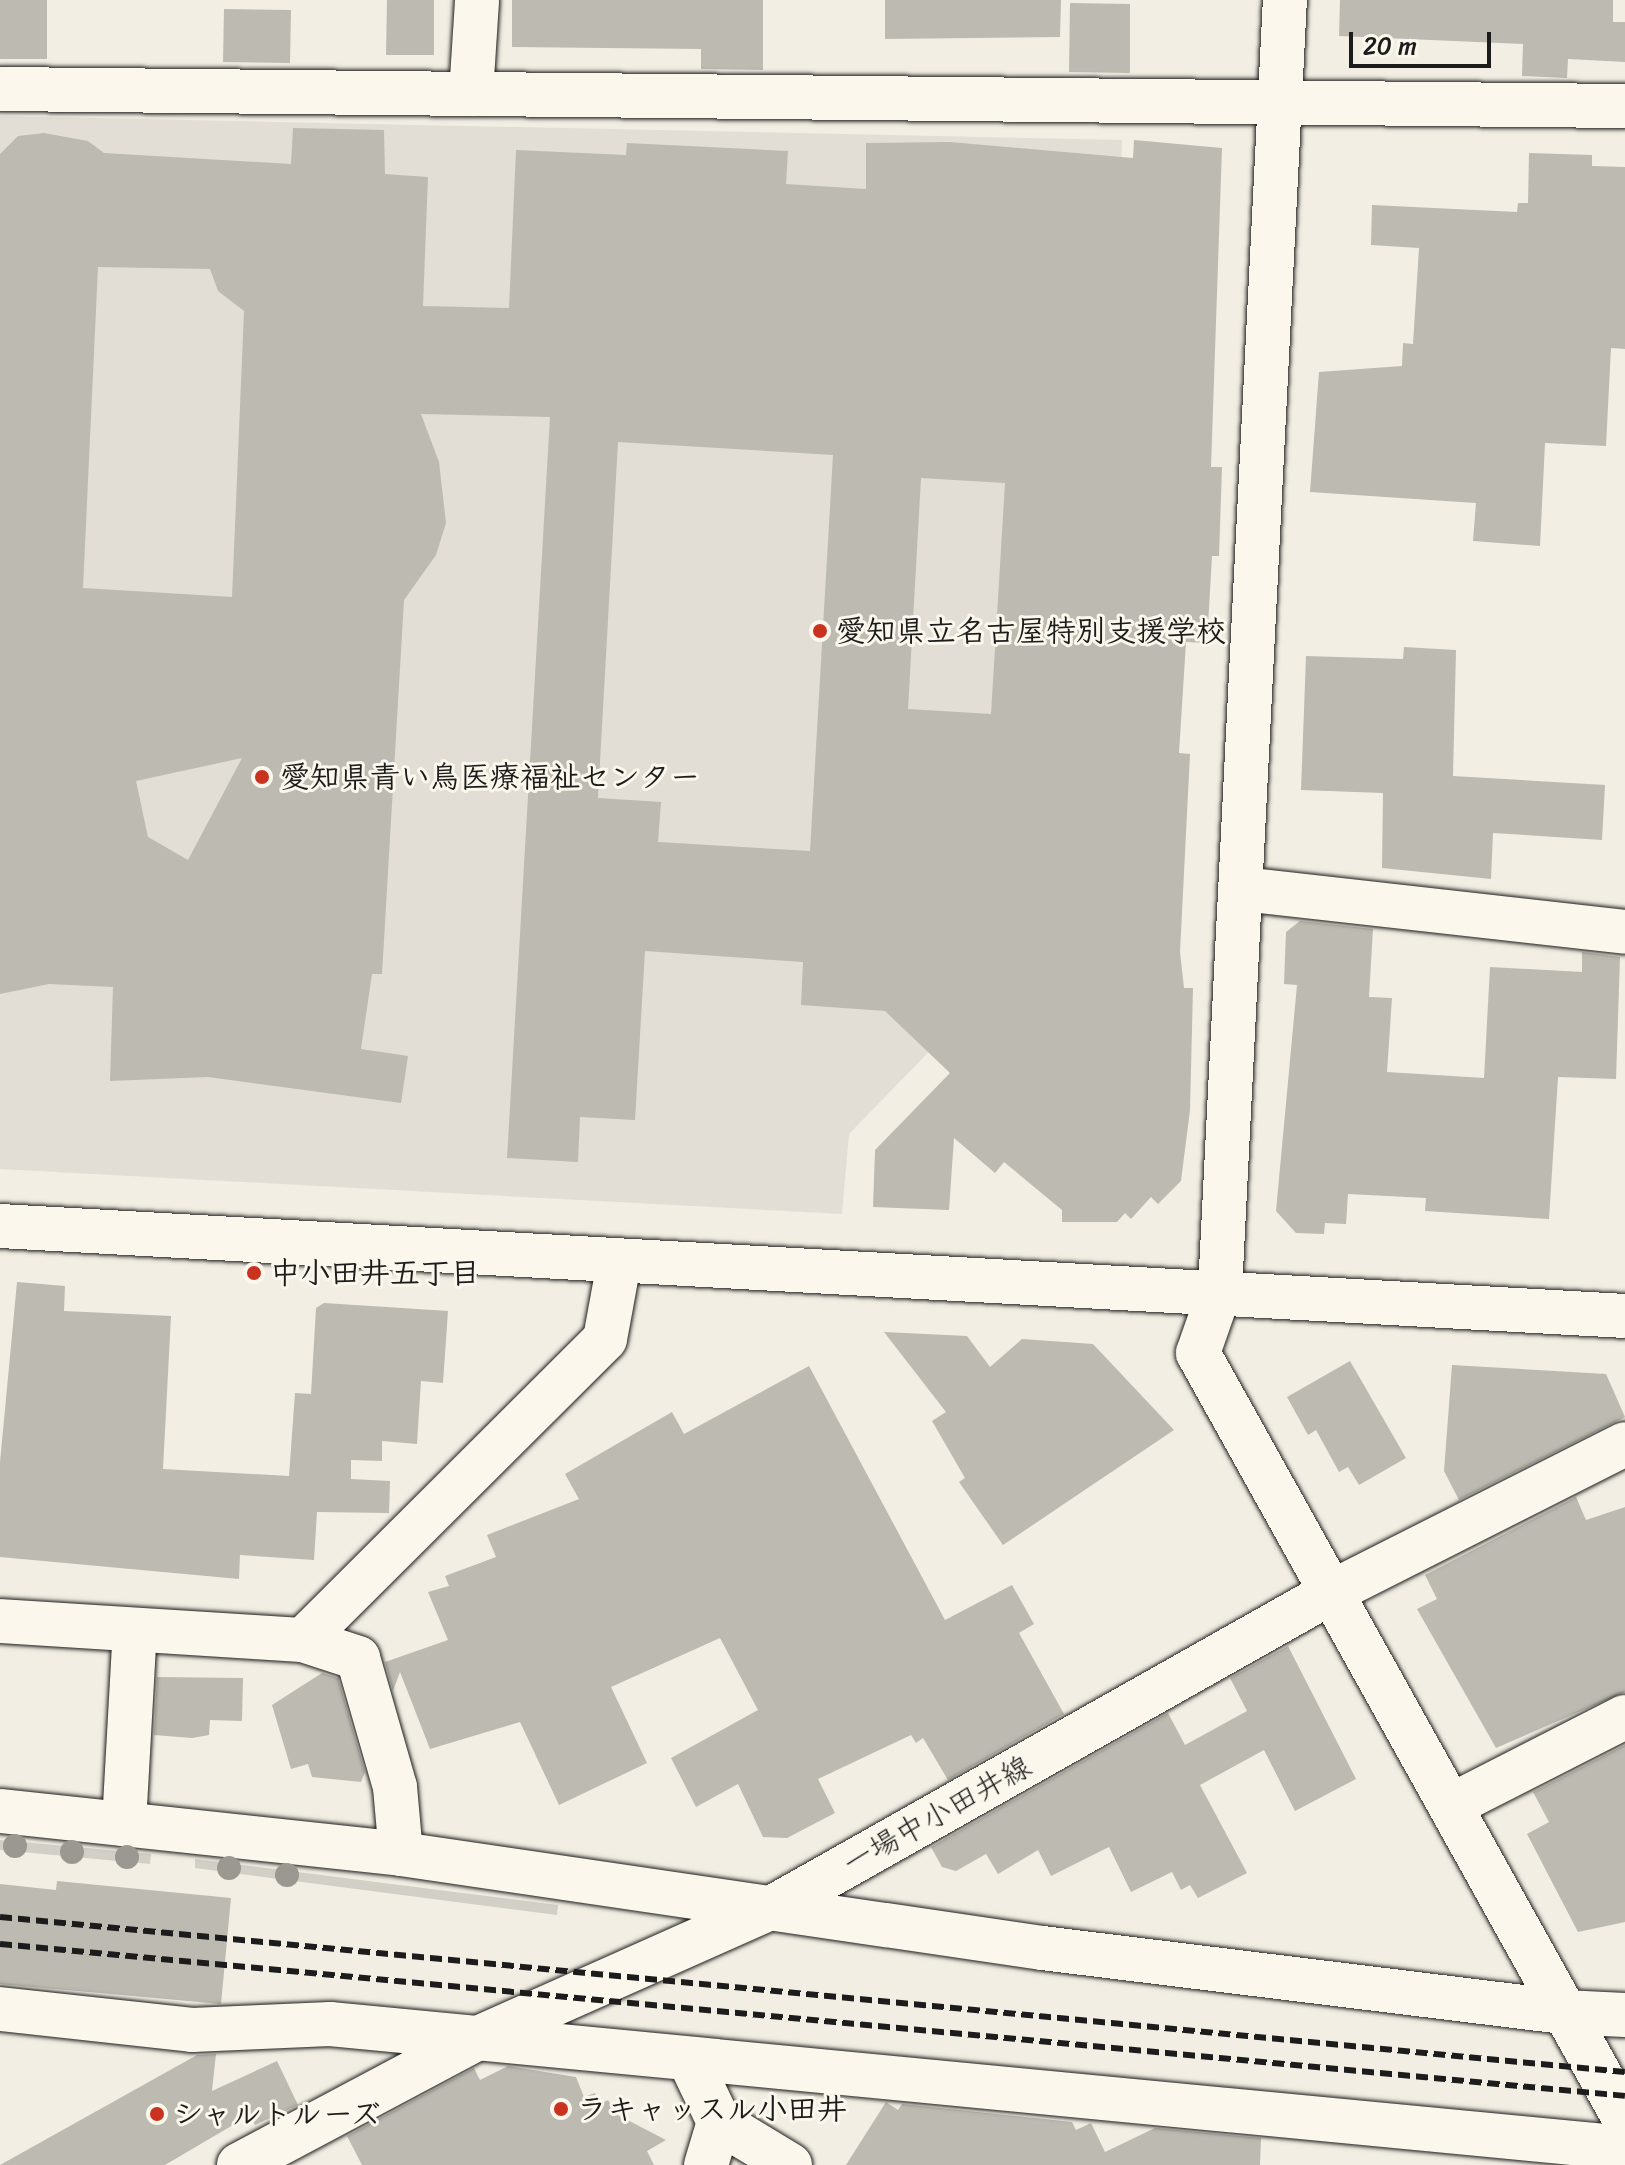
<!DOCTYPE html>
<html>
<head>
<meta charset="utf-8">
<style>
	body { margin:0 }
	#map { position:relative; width:1625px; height:2165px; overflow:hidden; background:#f2eee4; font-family:Sriracha,"Klee One",sans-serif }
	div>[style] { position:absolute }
	.built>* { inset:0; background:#e2ded5 }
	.green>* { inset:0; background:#d2cfc6 }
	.building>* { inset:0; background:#bdbab1 }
	.roads { filter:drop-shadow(0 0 2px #1c1c1c) drop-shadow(0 0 2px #1c1c1c) }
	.street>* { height:44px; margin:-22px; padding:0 22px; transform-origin:22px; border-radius:22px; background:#fbf7ec }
	.secondary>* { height:44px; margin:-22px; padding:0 22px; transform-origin:22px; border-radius:22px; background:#fbf7ec }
	.rail>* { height:6px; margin-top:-3px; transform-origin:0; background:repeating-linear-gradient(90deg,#1c1c1c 0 12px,transparent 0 18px) }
	.trees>* { width:24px; height:24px; margin:-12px; border-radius:50%; background:#9b9892 }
	.dots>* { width:22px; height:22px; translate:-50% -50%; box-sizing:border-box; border:4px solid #fbf7ec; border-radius:50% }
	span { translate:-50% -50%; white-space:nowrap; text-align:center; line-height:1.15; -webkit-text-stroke:6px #fbf7ec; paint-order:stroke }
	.poi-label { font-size:30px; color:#1c1c1c; font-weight:700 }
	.left { translate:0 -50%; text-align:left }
	.street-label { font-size:30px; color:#1c1c1c }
	.scale { position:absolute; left:1349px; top:32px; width:142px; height:36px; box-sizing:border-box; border:4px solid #1c1c1c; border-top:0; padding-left:10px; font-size:24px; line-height:28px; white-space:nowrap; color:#1c1c1c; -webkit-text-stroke:6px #fbf7ec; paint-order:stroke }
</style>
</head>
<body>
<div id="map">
	<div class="built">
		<div style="clip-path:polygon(0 116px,1122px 140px,1100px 876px,849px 1134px,842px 1214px,0 1169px)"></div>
	</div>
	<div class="green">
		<div style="clip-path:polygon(0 1840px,151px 1854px,150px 1864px,0 1850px)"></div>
		<div style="clip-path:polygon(195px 1859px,558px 1905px,557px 1915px,195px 1868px)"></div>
	</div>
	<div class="building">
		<div style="clip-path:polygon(0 0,47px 0,47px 59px,0 59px)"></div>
		<div style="clip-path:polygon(387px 0,434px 0,434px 55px,386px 55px)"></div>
		<div style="clip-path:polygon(512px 0,763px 0,763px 70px,701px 69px,701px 49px,512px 47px)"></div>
		<div style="clip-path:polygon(885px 0,1061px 0,1060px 37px,885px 39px)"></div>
		<div style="clip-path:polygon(1340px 0,1613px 0,1613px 22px,1625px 22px,1625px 62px,1568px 59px,1567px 78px,1522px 76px,1523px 44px,1339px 36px)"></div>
		<div style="clip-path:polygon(1070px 3px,1130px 4px,1130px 73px,1069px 72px)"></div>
		<div style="clip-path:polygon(224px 9px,291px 10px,290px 63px,223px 62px)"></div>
		<div style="clip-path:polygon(evenodd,293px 128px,384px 130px,385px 174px,428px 177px,423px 306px,509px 308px,516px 150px,626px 155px,627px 143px,788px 151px,786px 184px,866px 189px,866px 143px,950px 142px,1133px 158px,1134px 140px,1222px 148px,1211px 467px,1222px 467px,1219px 556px,1212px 556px,1207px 643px,1186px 642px,1179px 753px,1190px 754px,1180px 952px,1184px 988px,1193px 988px,1190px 1110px,1181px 1181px,1158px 1204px,1151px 1197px,1131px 1219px,1125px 1213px,1117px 1222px,1062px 1222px,1062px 1210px,1004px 1162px,995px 1173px,954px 1138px,949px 1210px,873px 1207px,875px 1150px,950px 1073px,885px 1011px,801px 1005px,803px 962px,645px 951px,635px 1120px,580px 1117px,578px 1162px,507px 1158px,550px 417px,421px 414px,439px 462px,446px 523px,436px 555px,404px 600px,382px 974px,372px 974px,361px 1049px,408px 1056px,401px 1103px,208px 1077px,110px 1081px,113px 987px,49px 984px,0 994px,0 154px,18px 136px,44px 133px,88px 141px,104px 153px,291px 164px,293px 128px,98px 267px,210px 269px,218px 291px,244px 311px,232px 597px,83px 588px,98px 267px,293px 128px,618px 442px,833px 455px,810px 851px,658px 842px,661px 802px,598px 798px,618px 442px,293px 128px,921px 478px,1005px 483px,991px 714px,908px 709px,921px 478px,293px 128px,242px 758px,188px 860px,148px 837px,136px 781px,242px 758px)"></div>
		<div style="clip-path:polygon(1529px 153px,1592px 155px,1592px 166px,1625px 167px,1625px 349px,1611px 348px,1606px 446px,1545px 443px,1540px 546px,1473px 541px,1476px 503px,1310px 492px,1319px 372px,1402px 366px,1403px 343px,1413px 344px,1419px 248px,1371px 245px,1372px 205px,1517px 212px,1518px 203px,1528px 203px)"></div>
		<div style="clip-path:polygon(1404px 647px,1456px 650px,1453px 776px,1605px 785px,1602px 840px,1493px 833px,1491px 879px,1382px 868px,1383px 793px,1301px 790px,1306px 656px,1403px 659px)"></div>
		<div style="clip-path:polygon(1300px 921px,1373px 929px,1369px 997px,1392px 998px,1387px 1072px,1484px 1078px,1490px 967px,1582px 972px,1582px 952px,1620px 957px,1616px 1079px,1558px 1077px,1549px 1219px,1425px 1211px,1426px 1198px,1348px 1194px,1346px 1224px,1325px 1223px,1324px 1234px,1296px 1233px,1276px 1211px,1297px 985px,1284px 984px,1286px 932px)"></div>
		<div style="clip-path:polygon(17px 1282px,65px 1286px,64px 1311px,171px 1316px,163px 1469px,289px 1476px,295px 1393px,311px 1394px,316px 1308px,324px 1303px,448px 1311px,443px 1383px,421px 1381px,417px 1444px,382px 1441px,382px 1461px,351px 1460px,351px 1479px,390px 1481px,389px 1513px,317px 1512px,314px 1560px,240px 1555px,239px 1579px,0 1557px,0 1462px)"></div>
		<div style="clip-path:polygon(884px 1332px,967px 1336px,990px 1367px,1022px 1339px,1093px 1344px,1174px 1430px,1003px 1545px,959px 1482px,965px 1478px,932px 1421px,946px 1412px)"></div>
		<div style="clip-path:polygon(1350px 1361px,1406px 1458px,1359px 1485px,1348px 1467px,1339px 1472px,1316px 1430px,1308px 1435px,1287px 1397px)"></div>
		<div style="clip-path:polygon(1452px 1365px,1606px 1374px,1625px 1417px,1459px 1500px,1444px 1471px)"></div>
		<div style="clip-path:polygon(809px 1366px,945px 1620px,1012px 1585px,1034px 1624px,1019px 1633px,1064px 1714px,948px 1780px,923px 1738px,916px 1743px,911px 1735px,818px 1779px,835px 1813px,787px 1838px,763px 1837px,738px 1784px,696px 1807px,671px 1758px,758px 1710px,720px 1638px,611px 1687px,647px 1763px,559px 1805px,520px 1722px,430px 1749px,400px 1672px,393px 1691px,385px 1662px,448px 1640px,428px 1592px,449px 1586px,445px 1576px,496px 1557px,487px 1535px,579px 1499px,565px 1474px,672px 1412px,684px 1434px)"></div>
		<div style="clip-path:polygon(1576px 1497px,1586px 1520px,1625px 1507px,1625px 1692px,1496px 1748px,1417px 1609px,1437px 1599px,1425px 1575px)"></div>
		<div style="clip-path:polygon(1288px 1646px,1356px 1779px,1295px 1811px,1264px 1750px,1200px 1785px,1247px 1873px,1198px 1898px,1190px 1885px,1181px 1890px,1172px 1872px,1131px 1892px,1109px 1847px,1051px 1876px,1038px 1850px,998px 1874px,986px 1854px,956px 1871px,942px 1867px,931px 1847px,1168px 1713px,1185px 1745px,1247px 1711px,1230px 1678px)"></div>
		<div style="clip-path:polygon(322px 1673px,338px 1678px,365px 1772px,361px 1782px,312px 1777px,308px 1764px,291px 1769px,272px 1705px)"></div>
		<div style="clip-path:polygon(157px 1677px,243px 1678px,242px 1721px,210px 1720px,209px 1735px,192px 1738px,154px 1735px)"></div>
		<div style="clip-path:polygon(1625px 1745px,1625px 1922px,1578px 1932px,1527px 1834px,1549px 1822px,1533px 1792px)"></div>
		<div style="clip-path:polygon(57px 1881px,231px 1898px,221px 2004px,0 1984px,0 1884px,56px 1890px)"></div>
		<div style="clip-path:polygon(216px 2054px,212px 2091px,277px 2061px,298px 2105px,255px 2125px,250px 2115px,165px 2165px,0 2165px,197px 2055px)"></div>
		<div style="clip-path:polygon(508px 2066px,576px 2077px,584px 2097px,595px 2093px,600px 2104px,608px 2100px,616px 2114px,666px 2140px,647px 2151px,654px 2165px,362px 2165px,347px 2136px,474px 2068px,480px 2080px)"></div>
		<div style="clip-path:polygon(886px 2102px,898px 2110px,902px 2104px,1072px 2122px,1076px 2130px,1091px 2123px,1105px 2152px,1155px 2128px,1261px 2138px,1260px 2165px,846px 2165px)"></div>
	</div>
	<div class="roads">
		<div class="street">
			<div style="left:0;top:89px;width:1625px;rotate:0.6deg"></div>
			<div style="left:471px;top:94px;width:94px;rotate:-86.3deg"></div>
			<div style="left:1243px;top:889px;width:384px;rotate:6.4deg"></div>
			<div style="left:1220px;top:1290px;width:1292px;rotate:-87.12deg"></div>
			<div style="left:0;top:1621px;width:304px;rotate:3.6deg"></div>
			<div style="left:303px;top:1640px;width:426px;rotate:-44.9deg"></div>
			<div style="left:605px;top:1339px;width:77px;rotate:-79.6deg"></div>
			<div style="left:303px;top:1640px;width:58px;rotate:18.1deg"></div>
			<div style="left:358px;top:1658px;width:134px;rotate:74deg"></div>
			<div style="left:395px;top:1787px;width:67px;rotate:84.9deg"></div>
			<div style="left:1452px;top:1805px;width:194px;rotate:-27deg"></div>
			<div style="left:124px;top:1824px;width:194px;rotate:-86.8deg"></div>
			<div style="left:0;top:2009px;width:193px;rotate:6.2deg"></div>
			<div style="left:192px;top:2030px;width:138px;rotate:-2.5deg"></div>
			<div style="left:330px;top:2024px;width:1301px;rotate:5.47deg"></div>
			<div style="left:1563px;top:2012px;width:62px;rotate:2.8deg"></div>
			<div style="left:689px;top:2059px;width:70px;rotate:64.5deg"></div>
			<div style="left:719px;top:2122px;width:83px;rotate:31.2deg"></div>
			<div style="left:706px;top:2165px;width:45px;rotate:-73.2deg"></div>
		</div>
		<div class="secondary">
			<div style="left:0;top:1226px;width:1627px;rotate:3.17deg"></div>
			<div style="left:1220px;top:1290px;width:67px;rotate:109.2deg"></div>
			<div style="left:1198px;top:1353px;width:878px;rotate:60.89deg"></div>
			<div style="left:0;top:1811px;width:403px;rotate:6.1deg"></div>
			<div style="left:401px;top:1854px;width:648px;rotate:8.34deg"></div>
			<div style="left:1042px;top:1948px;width:525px;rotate:7deg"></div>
			<div style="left:239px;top:2165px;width:271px;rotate:-28deg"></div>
			<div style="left:478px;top:2038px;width:325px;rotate:-24deg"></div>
			<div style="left:775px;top:1906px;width:637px;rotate:-29.42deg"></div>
			<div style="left:1330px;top:1593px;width:330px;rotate:-26.8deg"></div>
		</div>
	</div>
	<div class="rail">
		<div style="left:0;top:1917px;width:1632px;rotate:5.45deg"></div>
		<div style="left:0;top:1944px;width:1632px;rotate:5.34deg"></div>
	</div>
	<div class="trees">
		<div style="left:15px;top:1846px"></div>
		<div style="left:72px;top:1852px"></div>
		<div style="left:127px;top:1857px"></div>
		<div style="left:229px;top:1868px"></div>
		<div style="left:287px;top:1875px"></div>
	</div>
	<div class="dots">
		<div style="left:820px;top:631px;background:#c8321e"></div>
		<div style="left:262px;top:777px;background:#c8321e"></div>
		<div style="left:254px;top:1273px;background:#c8321e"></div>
		<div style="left:561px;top:2109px;background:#c8321e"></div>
		<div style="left:157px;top:2114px;background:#c8321e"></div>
	</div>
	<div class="poi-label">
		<span class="left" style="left:836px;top:631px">愛知県立名古屋特別支援学校</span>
		<span class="left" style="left:280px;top:777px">愛知県青い鳥医療福祉センター</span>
		<span class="left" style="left:270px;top:1273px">中小田井五丁目</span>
		<span class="left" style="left:577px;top:2109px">ラキャッスル小田井</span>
		<span class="left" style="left:173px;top:2114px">シャルトルーズ</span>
	</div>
	<div class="street-label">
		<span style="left:937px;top:1815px;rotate:-29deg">一場中小田井線</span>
	</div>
	<div class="scale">20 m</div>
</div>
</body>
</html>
